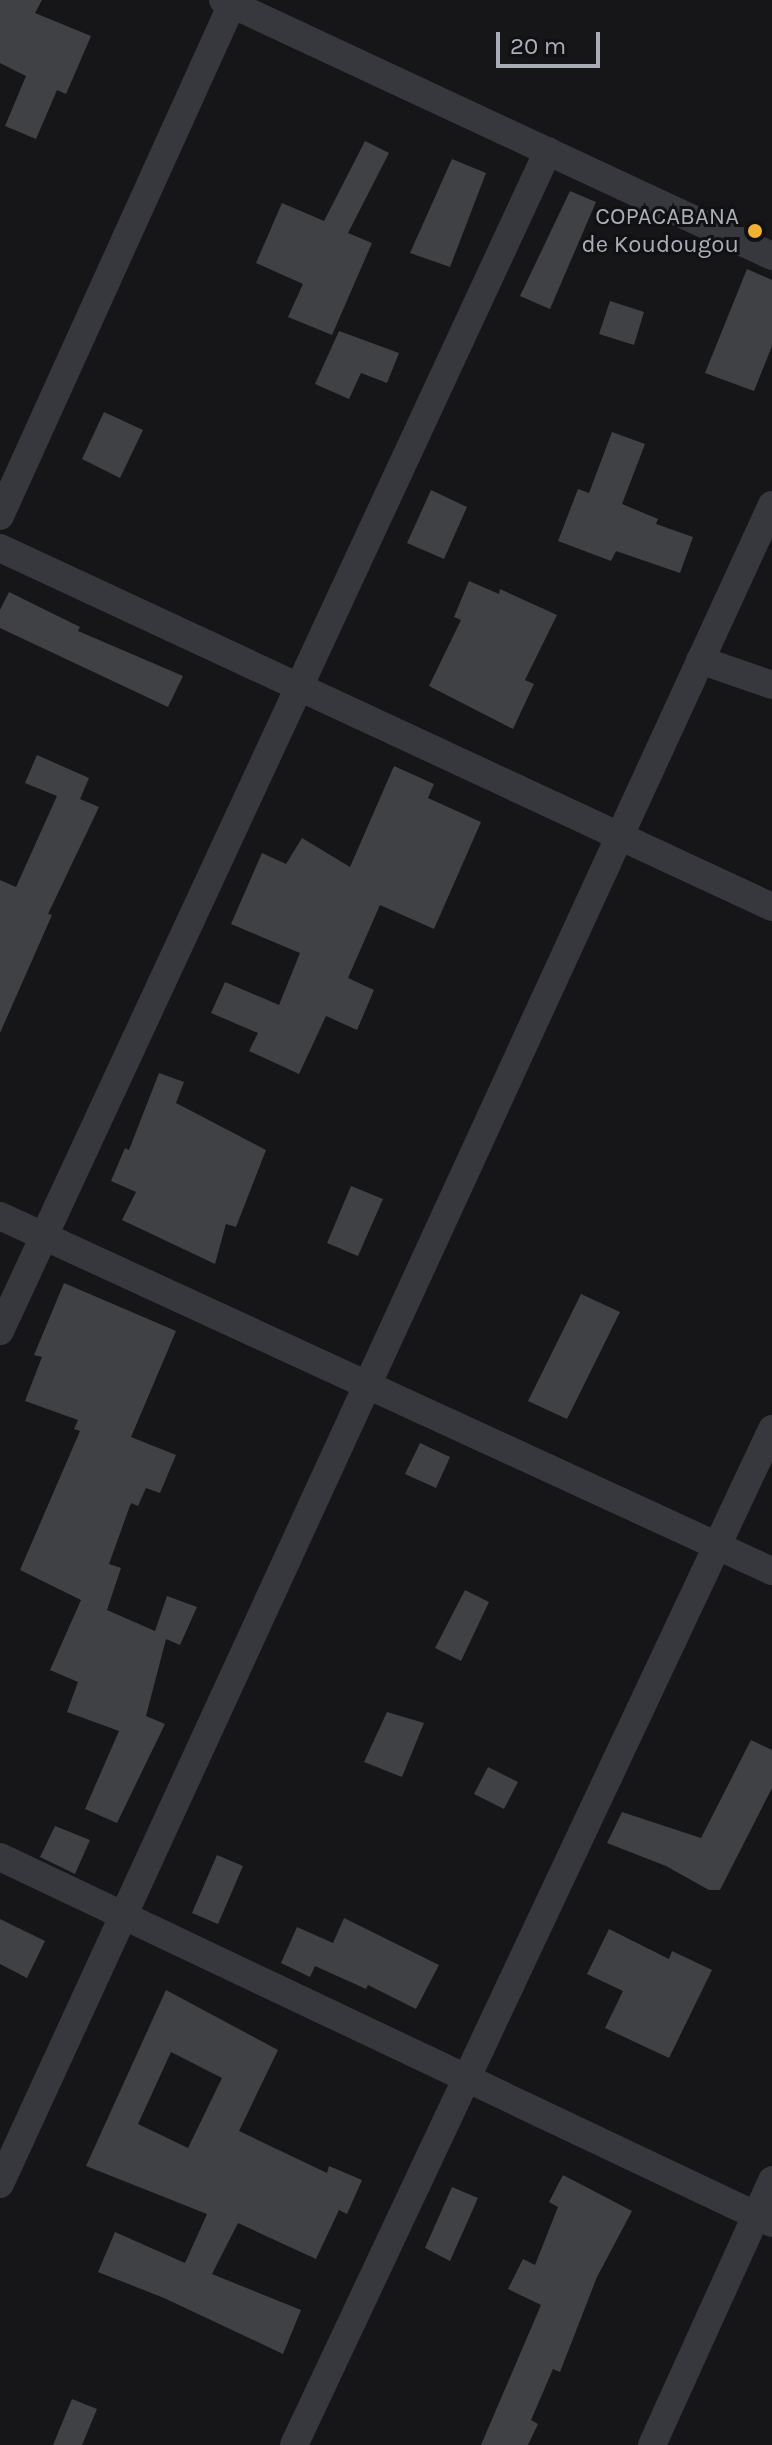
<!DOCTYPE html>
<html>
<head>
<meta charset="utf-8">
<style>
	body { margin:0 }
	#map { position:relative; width:772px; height:2445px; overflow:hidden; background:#161618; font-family:Karla,sans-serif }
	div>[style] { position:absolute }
	.building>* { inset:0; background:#404145 }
	.street>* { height:28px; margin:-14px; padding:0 14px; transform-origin:14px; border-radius:14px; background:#37383d }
	.dots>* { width:22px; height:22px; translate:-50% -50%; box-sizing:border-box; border:4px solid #111113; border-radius:50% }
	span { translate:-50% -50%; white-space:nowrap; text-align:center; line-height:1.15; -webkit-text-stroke:6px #111113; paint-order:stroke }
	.poi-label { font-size:24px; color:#a8adb8 }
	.right { translate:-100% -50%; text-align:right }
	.scale { position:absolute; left:496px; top:32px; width:104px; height:36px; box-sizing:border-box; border:4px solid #a8adb8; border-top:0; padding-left:10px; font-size:24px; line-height:28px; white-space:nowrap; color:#a8adb8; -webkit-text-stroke:6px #111113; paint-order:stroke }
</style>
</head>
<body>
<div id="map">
	<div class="building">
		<div style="clip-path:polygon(0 0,42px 0,35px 13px,91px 36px,66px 94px,57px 90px,36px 139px,5px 126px,26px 76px,0 63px)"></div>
		<div style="clip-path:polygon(365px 141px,389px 153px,348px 233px,372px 243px,332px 335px,288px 317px,303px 284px,256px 263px,282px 203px,324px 221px)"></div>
		<div style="clip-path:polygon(452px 159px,486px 173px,450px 267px,410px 253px)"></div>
		<div style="clip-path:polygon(570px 191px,596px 202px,550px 309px,520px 296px)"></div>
		<div style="clip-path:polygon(747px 269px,772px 280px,772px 346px,754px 391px,705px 373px)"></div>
		<div style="clip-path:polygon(610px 301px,644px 312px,634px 345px,599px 334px)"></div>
		<div style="clip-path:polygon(339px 331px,399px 353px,387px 383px,361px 373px,349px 399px,315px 384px)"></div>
		<div style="clip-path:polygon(104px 412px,143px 430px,120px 478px,82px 459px)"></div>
		<div style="clip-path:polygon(612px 432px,645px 444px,622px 504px,658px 519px,656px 524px,693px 537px,680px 573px,616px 551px,611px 561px,558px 541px,578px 489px,589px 493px)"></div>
		<div style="clip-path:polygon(431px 490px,467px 507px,444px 559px,407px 543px)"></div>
		<div style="clip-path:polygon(469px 581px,499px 594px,500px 589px,557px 615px,525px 680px,534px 684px,513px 729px,429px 686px,461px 620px,454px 617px)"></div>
		<div style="clip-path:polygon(9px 592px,80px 627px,78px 631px,183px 676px,168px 707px,0 628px,0 610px)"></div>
		<div style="clip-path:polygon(37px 755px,89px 778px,80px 799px,99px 807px,48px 914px,52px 915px,0 1033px,0 880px,16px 887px,57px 796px,25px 783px)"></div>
		<div style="clip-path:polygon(394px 766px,434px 784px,428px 798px,481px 822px,434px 929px,380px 905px,348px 978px,374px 990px,357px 1030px,326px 1016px,299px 1074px,249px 1051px,258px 1033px,211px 1013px,225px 982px,279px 1005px,300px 953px,231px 924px,262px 853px,286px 864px,302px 838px,350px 867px)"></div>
		<div style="clip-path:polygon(159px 1073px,184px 1082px,176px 1103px,266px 1150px,236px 1227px,226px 1224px,215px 1264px,122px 1220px,136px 1192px,111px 1181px,125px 1148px,129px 1150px)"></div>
		<div style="clip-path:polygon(351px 1186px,383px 1199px,358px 1256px,327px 1243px)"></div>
		<div style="clip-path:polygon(64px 1283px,176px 1331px,131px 1437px,176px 1455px,160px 1493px,146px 1488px,138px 1506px,131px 1503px,109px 1564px,121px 1568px,107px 1610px,155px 1631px,167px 1596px,197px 1607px,180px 1645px,166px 1639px,146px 1716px,165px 1724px,117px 1823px,85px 1809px,119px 1731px,67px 1712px,78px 1682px,50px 1670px,81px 1600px,20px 1570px,80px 1431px,74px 1429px,78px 1420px,25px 1401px,42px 1357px,34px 1355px)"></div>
		<div style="clip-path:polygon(581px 1294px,620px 1312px,567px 1419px,528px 1401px)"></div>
		<div style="clip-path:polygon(420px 1443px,450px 1457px,436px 1488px,405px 1474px)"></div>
		<div style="clip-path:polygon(465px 1590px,489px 1602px,461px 1661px,435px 1648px)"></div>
		<div style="clip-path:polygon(387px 1712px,424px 1723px,402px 1777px,364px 1762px)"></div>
		<div style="clip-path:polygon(751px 1740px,772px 1750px,772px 1788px,720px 1890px,709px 1890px,666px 1866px,607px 1843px,622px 1812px,701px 1838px)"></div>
		<div style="clip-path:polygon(488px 1767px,518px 1782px,504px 1809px,474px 1794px)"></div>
		<div style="clip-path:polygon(55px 1826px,90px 1840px,75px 1874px,40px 1857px)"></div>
		<div style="clip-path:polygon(217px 1855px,243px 1866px,218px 1924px,192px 1913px)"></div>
		<div style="clip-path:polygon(344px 1918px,439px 1965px,416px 2009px,368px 1985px,366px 1989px,315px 1966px,310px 1977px,281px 1963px,297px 1927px,333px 1943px)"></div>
		<div style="clip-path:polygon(0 1919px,45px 1941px,27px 1978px,0 1964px)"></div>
		<div style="clip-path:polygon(609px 1929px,669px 1959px,672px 1951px,712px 1970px,669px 2058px,605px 2028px,623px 1991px,587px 1974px)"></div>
		<div style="clip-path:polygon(evenodd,166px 1990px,278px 2050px,239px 2131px,327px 2173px,329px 2166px,362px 2180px,347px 2214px,339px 2210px,316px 2259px,238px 2223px,212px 2274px,301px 2310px,283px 2354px,164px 2298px,98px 2272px,115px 2232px,185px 2263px,207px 2214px,86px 2166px,166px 1990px,171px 2052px,222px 2078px,188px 2148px,138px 2124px,171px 2052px)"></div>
		<div style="clip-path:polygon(563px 2175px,632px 2211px,597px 2277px,560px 2372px,553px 2369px,531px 2420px,538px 2424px,528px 2445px,481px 2445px,541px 2305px,508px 2289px,523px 2259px,535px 2265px,558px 2207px,549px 2202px)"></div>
		<div style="clip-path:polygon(452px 2187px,478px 2198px,450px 2261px,425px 2248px)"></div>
		<div style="clip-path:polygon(72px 2399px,97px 2409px,82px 2445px,53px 2445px)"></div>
	</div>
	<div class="street">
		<div style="left:223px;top:0;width:606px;rotate:25deg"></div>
		<div style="left:0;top:516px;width:562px;rotate:-65.62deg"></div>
		<div style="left:0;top:548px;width:851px;rotate:24.94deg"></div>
		<div style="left:700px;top:660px;width:76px;rotate:19.1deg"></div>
		<div style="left:0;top:1216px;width:850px;rotate:24.7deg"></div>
		<div style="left:0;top:1331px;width:1301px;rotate:-65.09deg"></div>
		<div style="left:0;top:1857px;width:854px;rotate:25.37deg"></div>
		<div style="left:0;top:2184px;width:1848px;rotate:-65.31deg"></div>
		<div style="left:294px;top:2445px;width:1123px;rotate:-64.8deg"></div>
		<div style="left:652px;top:2445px;width:291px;rotate:-65.6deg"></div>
	</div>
	<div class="dots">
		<div style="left:755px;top:231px;background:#f2b134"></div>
	</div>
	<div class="poi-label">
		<span class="right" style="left:739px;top:231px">COPACABANA<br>de Koudougou</span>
	</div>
	<div class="scale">20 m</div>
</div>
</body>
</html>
